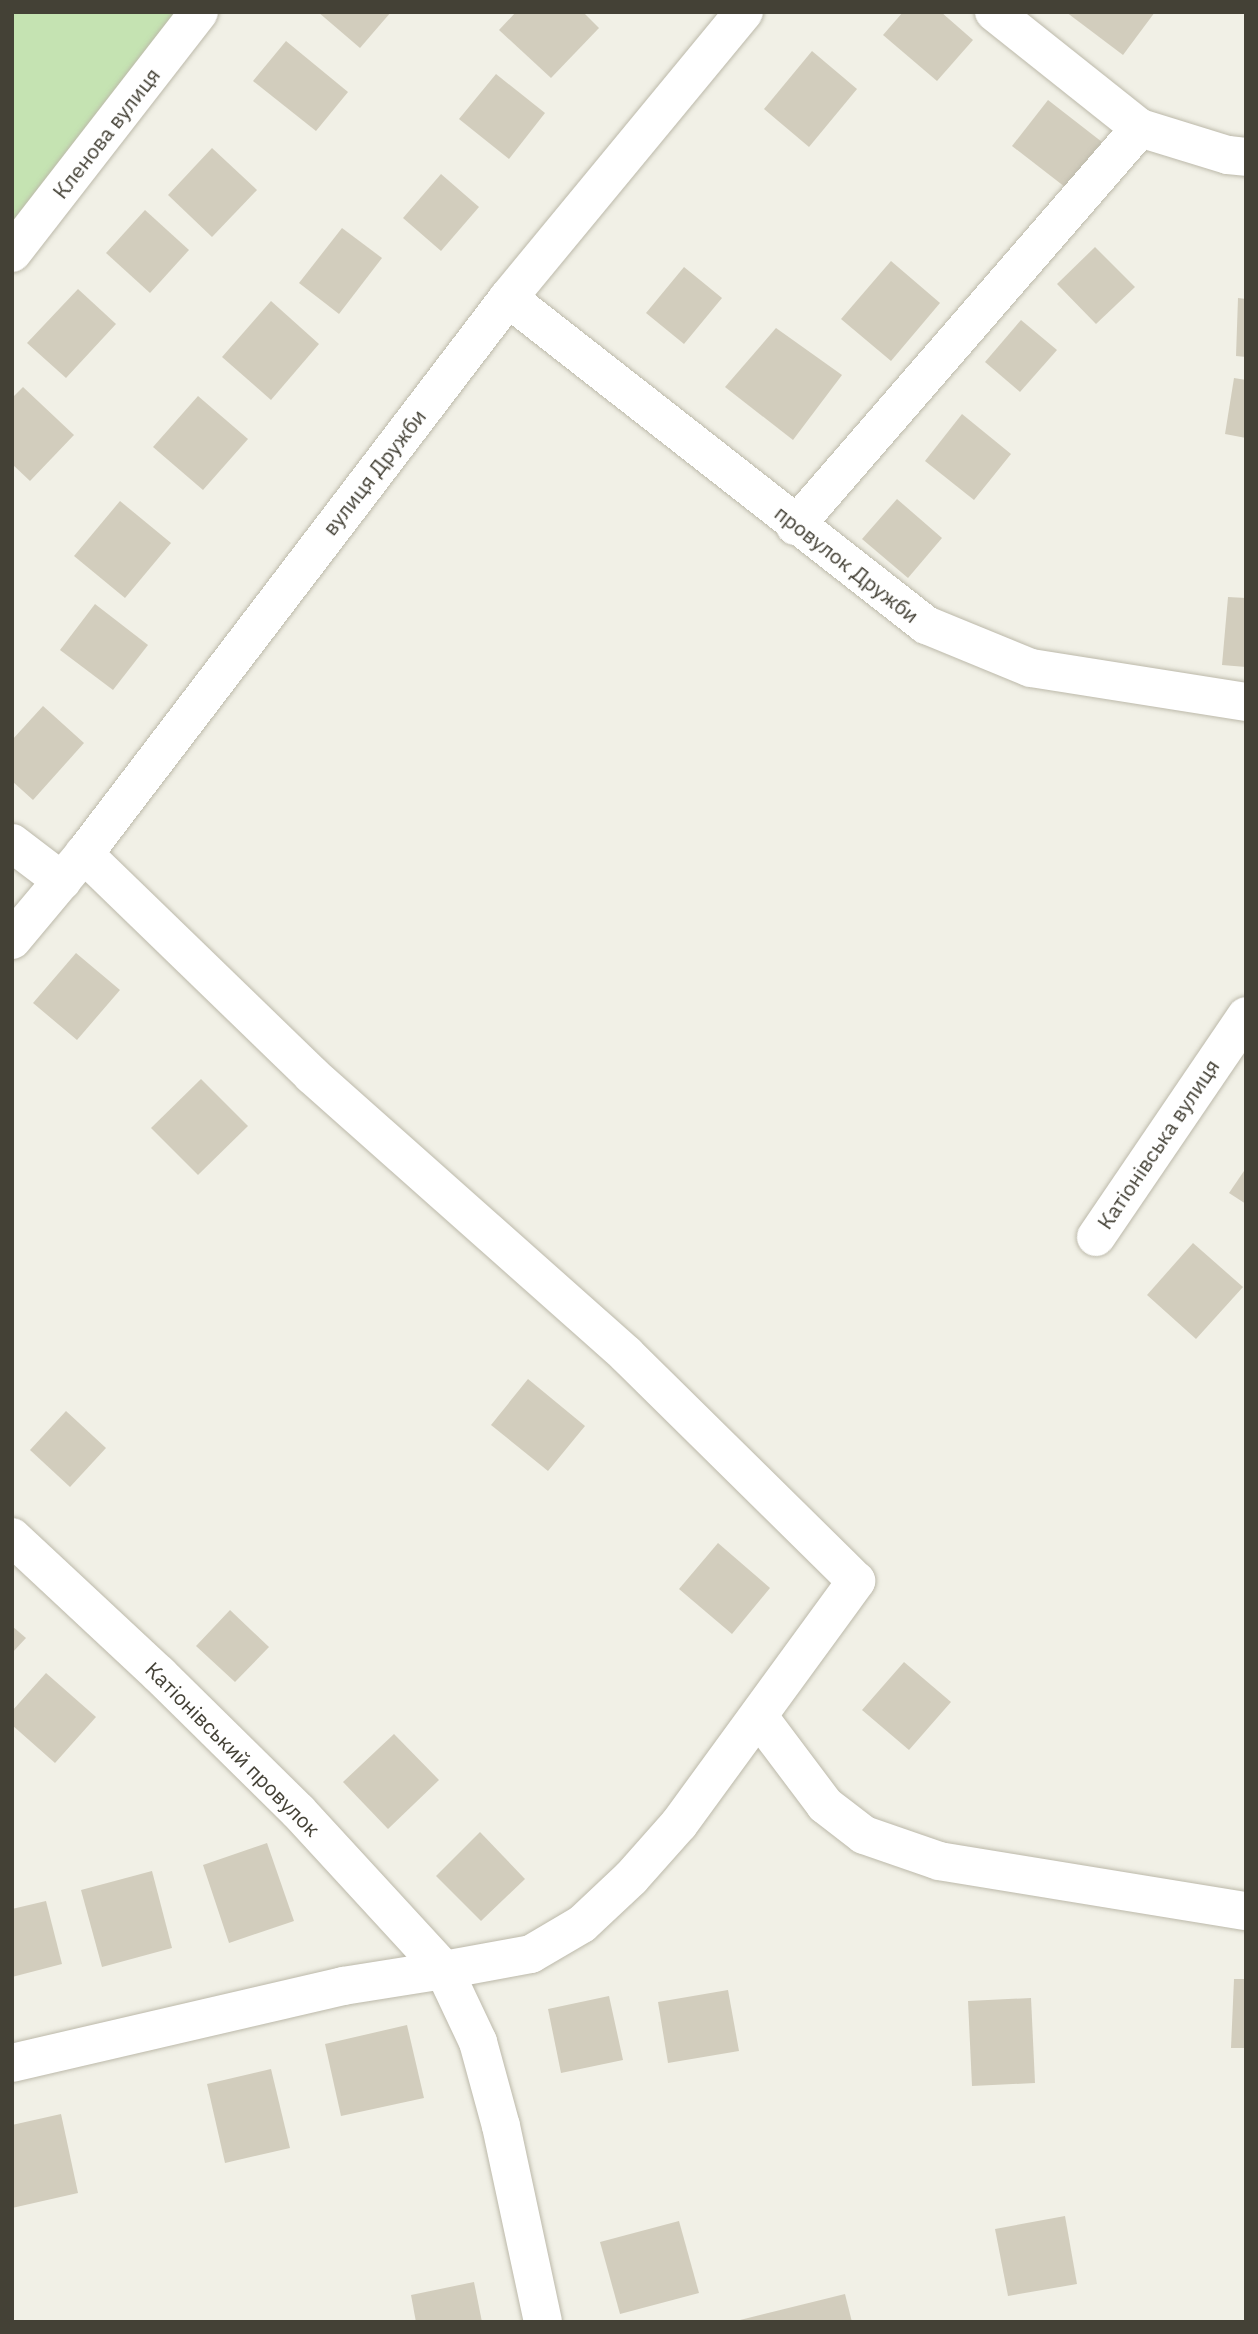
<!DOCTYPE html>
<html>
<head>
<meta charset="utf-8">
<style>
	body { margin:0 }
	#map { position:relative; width:1258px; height:2334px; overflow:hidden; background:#f1f0e6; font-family:"IBM Plex Sans",sans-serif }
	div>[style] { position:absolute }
	.green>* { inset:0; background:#c5e3b2 }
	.building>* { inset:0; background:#d2cdbd }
	.roads { filter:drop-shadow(0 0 2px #bcb9aa) drop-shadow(0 0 2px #bcb9aa) }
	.minor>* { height:38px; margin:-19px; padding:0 19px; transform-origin:19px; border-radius:19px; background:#fff }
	span { translate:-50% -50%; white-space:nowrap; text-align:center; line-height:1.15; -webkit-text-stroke:5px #fff; paint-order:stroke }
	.street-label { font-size:21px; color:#444136 }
	.frame { position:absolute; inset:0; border:14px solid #444136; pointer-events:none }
</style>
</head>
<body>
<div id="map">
	<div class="green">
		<div style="clip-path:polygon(12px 12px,199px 12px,12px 253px)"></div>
	</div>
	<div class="building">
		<div style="clip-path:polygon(318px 12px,391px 12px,360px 48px)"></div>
		<div style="clip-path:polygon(516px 12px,583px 12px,599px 28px,551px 78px,499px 30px)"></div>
		<div style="clip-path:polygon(903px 12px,941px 12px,973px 40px,937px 81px,883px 35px)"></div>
		<div style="clip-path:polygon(1066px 12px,1155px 12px,1123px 55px)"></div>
		<div style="clip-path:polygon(286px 41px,348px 92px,316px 131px,253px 81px)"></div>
		<div style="clip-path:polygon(812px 51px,857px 89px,809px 147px,764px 109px)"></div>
		<div style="clip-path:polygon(496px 74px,545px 113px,509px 159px,459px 119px)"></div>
		<div style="clip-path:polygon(1048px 100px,1102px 142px,1065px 187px,1012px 146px)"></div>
		<div style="clip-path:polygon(212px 148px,257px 190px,212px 237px,168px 195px)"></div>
		<div style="clip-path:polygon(441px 174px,479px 207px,441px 251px,403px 218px)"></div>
		<div style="clip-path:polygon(145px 210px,189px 250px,150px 293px,106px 253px)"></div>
		<div style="clip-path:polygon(342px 228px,382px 258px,339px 314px,299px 283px)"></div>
		<div style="clip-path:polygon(1095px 247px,1135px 287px,1096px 324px,1057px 284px)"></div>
		<div style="clip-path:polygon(891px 261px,940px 303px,891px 361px,841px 319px)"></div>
		<div style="clip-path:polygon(684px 267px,722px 298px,684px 344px,646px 313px)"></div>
		<div style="clip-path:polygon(78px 289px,116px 324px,66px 378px,27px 343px)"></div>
		<div style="clip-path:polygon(1238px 298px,1246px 299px,1246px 357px,1236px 356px)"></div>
		<div style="clip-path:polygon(271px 301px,319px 344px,271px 400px,222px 357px)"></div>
		<div style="clip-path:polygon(1021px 320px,1057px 350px,1020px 392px,985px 362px)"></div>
		<div style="clip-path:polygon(776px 328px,842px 375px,793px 440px,725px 387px)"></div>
		<div style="clip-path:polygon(1234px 378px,1246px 380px,1246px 438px,1225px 434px)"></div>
		<div style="clip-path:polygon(23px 387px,74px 435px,30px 481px,12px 464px,12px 398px)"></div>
		<div style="clip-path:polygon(198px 396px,248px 439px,203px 490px,153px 447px)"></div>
		<div style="clip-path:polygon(962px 414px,1011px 454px,974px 500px,925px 461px)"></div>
		<div style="clip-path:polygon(897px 499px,942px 538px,908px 578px,862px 539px)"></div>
		<div style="clip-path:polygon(120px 501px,171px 543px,125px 598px,74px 556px)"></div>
		<div style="clip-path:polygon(1228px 597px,1246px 598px,1246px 667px,1222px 665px)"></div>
		<div style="clip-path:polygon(95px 604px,148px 645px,113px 690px,60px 650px)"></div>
		<div style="clip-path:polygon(43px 706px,84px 743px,33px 800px,12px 781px,12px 740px)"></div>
		<div style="clip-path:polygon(76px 953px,120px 990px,77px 1040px,33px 1003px)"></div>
		<div style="clip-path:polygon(201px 1079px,248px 1126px,198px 1175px,151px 1128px)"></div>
		<div style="clip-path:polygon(1246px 1168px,1246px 1204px,1229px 1193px)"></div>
		<div style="clip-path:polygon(1193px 1243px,1243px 1287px,1196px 1339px,1147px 1295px)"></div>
		<div style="clip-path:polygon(528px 1379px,585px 1426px,548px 1471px,491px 1425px)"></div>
		<div style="clip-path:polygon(66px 1411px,106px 1448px,70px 1487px,30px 1450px)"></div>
		<div style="clip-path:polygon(718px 1543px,770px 1588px,732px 1634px,679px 1589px)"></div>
		<div style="clip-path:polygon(230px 1610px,269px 1647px,235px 1682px,196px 1646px)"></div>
		<div style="clip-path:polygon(12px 1626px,26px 1638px,12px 1653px)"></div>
		<div style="clip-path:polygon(904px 1662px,951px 1702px,909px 1750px,862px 1710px)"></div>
		<div style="clip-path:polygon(46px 1673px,96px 1717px,55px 1763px,12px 1725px,12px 1711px)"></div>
		<div style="clip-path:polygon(394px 1734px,439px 1780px,388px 1829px,343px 1782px)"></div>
		<div style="clip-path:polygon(480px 1832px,525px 1879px,481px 1921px,436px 1876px)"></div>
		<div style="clip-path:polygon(267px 1843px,294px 1921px,229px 1943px,203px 1865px)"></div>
		<div style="clip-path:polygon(152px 1871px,172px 1948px,102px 1967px,81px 1890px)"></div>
		<div style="clip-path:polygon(46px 1901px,62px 1964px,12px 1977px,12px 1909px)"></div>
		<div style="clip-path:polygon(1234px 1979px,1246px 1979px,1246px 2048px,1231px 2048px)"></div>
		<div style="clip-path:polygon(728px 1990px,739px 2051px,668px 2063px,658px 2002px)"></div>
		<div style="clip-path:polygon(609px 1996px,623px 2060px,561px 2073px,548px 2009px)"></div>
		<div style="clip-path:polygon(1031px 1998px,1035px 2083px,972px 2086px,968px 2001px)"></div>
		<div style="clip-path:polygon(407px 2025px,424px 2098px,341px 2116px,325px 2044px)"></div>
		<div style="clip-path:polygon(271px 2069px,290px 2148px,225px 2163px,207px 2084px)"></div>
		<div style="clip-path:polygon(61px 2114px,78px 2193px,12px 2208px,12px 2125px)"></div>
		<div style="clip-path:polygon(1065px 2216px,1077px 2284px,1008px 2296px,995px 2229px)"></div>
		<div style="clip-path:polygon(679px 2221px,699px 2293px,620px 2314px,600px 2242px)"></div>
		<div style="clip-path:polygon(474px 2282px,482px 2322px,416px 2322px,411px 2295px)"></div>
		<div style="clip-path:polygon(845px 2294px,852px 2322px,737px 2322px,736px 2321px)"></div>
	</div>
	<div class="roads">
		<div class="minor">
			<div style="left:994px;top:12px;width:186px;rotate:38.5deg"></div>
			<div style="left:1140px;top:128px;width:92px;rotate:17.1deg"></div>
			<div style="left:1228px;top:155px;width:18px;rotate:6deg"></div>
			<div style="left:12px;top:253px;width:305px;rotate:-52.2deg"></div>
			<div style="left:508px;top:298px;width:531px;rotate:38.04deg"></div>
			<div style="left:926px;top:625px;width:113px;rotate:22.3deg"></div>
			<div style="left:1031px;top:668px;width:218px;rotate:9deg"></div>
			<div style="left:795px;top:526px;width:527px;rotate:-49.08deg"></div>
			<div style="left:12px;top:843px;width:63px;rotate:37.2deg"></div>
			<div style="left:12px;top:940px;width:112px;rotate:-50.1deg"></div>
			<div style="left:84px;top:854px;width:699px;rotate:-52.67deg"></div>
			<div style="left:508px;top:298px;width:371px;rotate:-50.5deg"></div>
			<div style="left:1096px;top:1237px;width:267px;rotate:-55.8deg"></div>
			<div style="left:12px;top:1537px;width:201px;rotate:43deg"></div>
			<div style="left:159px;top:1674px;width:195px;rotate:44.6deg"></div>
			<div style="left:298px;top:1811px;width:216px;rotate:47.4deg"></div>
			<div style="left:444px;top:1970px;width:88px;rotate:-10.4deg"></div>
			<div style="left:531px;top:1954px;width:59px;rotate:-30.5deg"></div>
			<div style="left:582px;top:1924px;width:67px;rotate:-43.2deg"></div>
			<div style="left:631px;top:1878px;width:72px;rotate:-48.4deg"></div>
			<div style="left:679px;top:1824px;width:301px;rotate:-53.9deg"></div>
			<div style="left:856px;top:1581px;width:323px;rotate:-135.4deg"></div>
			<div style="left:626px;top:1354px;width:420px;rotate:-138.4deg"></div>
			<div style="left:312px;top:1075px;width:318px;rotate:-135.9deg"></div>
			<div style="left:759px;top:1717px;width:110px;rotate:53.1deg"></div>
			<div style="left:825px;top:1805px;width:49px;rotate:37.6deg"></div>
			<div style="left:864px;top:1835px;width:79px;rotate:19.1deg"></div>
			<div style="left:939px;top:1861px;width:311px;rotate:9.3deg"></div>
			<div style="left:12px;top:2063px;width:340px;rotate:-13.1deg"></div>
			<div style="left:343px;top:1986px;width:102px;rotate:-9deg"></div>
			<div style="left:444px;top:1970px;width:80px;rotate:64.7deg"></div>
			<div style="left:478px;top:2042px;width:87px;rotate:74.7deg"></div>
			<div style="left:501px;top:2126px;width:200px;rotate:77.9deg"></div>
		</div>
	</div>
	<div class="street-label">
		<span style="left:106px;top:133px;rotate:-52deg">Кленова вулиця</span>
		<span style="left:374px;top:472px;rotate:-52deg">вулиця Дружби</span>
		<span style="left:847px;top:564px;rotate:38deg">провулок Дружби</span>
		<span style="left:1158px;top:1144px;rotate:-56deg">Катіонівська вулиця</span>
		<span style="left:233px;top:1749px;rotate:45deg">Катіонівський провулок</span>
	</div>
	<div class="frame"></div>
</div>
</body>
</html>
